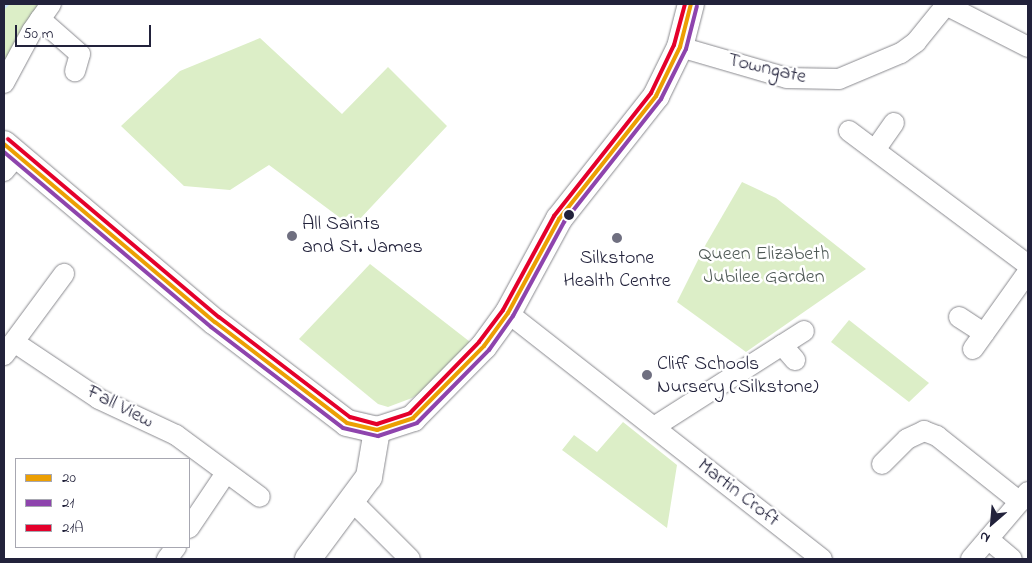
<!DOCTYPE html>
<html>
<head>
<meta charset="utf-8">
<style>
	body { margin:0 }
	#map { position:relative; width:1032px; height:563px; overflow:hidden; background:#fff; font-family:"Indie Flower",sans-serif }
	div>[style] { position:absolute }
	.green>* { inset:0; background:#dceec7 }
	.stream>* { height:5.5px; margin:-2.75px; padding:0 2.75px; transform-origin:2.75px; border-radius:2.75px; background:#c5e0f9 }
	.roads { filter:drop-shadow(0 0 1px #8a8a8f) drop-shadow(0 0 1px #8a8a8f) }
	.minor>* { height:20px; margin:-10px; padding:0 10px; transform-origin:10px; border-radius:10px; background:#fff }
	.tertiary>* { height:26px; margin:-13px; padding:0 13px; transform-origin:13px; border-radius:13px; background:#fff }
	.bus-1>* { height:4px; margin:-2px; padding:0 2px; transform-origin:2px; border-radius:2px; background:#ec9f03 }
	.bus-2>* { height:4px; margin:-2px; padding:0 2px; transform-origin:2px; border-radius:2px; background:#8e44ad }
	.bus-3>* { height:4px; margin:-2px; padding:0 2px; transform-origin:2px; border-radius:2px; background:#e4002b }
	.dots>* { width:14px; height:14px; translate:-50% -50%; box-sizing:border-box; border:2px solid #fff; border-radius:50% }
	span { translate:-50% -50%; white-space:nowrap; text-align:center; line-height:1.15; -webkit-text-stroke:5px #fff; paint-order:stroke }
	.street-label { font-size:20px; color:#22223b }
	.poi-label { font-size:20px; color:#22223b }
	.left { translate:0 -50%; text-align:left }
	.park-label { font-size:20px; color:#515b58 }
	.frame { position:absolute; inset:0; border:5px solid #22223b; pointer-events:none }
	.legend { position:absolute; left:15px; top:458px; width:175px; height:90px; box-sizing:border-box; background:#fff; border:1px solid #a7a7b1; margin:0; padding:6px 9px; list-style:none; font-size:15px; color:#22223b }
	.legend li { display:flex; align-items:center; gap:10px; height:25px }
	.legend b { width:25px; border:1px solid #a7a7b1 }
	.north { position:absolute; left:967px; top:498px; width:50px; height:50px; -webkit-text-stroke:4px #fff; paint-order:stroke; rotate:207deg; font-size:14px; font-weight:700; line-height:20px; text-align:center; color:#22223b }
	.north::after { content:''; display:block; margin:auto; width:18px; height:22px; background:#22223b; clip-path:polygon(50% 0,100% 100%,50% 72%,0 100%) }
	.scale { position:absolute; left:15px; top:25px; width:136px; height:22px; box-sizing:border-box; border:2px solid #22223b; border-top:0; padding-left:6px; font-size:15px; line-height:18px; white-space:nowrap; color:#22223b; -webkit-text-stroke:4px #fff; paint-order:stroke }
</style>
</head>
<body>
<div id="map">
	<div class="green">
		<div style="clip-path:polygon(4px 4px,51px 4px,4px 83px)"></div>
		<div style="clip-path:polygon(260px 38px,342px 114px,388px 67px,447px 126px,358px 221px,349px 214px,343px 220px,269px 165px,230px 190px,184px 186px,121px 126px,180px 71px)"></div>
		<div style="clip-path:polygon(742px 182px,776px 198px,866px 269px,746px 352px,677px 302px,706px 244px)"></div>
		<div style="clip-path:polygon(370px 264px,474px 345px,438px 382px,412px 398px,388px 407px,378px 404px,299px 339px)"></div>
		<div style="clip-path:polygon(849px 320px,929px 383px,909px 402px,831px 342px)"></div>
		<div style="clip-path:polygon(623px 422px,677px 465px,667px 528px,562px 450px,574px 435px,597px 452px)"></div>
	</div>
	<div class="stream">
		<div style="left:4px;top:6px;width:3px;rotate:-45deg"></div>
	</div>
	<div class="roads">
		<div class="minor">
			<div style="left:40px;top:19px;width:53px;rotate:41.2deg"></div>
			<div style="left:80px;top:54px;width:18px;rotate:106deg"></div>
			<div style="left:680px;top:47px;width:111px;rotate:16.2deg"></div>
			<div style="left:787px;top:78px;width:52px;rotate:1.1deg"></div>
			<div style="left:839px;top:79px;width:67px;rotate:-22.8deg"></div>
			<div style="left:901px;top:53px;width:19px;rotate:-36deg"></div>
			<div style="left:916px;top:42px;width:48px;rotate:-51deg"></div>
			<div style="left:946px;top:5px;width:92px;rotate:27.1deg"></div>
			<div style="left:4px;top:83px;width:59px;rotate:-61.7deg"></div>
			<div style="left:32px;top:31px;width:33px;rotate:-55deg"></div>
			<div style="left:849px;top:131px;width:224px;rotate:36.8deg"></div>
			<div style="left:875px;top:150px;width:33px;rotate:-55deg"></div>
			<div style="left:4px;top:171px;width:21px;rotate:-51deg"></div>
			<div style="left:508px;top:313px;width:399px;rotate:38.1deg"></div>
			<div style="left:959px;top:317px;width:30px;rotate:33deg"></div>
			<div style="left:14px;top:342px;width:102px;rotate:33.8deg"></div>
			<div style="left:99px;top:399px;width:85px;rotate:25.1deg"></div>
			<div style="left:176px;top:435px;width:104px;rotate:36.4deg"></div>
			<div style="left:782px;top:345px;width:20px;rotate:49deg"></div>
			<div style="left:973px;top:349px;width:95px;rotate:-54.5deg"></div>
			<div style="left:4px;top:355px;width:101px;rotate:-53.5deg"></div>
			<div style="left:654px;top:427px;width:178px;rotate:-32.6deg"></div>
			<div style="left:882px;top:464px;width:35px;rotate:-45deg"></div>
			<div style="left:907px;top:439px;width:19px;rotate:-25deg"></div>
			<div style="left:924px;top:431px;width:14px;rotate:21deg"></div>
			<div style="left:937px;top:436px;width:106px;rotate:38.5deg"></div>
			<div style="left:352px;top:501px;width:82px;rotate:45deg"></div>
			<div style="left:189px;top:528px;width:66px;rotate:-56.1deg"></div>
			<div style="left:988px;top:539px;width:31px;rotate:40deg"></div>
			<div style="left:167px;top:559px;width:15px;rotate:-53deg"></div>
			<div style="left:971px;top:559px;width:88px;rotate:-49.6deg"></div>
		</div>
		<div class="tertiary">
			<div style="left:4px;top:144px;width:276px;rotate:40.2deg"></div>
			<div style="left:215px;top:322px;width:166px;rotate:37.4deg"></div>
			<div style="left:347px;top:423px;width:31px;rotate:13deg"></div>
			<div style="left:377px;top:430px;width:38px;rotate:-18deg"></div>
			<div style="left:413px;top:418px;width:101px;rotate:-45.4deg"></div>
			<div style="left:484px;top:346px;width:41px;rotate:-54deg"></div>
			<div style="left:508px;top:313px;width:107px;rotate:-61.5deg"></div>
			<div style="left:559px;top:219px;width:157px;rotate:-51.7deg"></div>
			<div style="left:656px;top:96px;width:55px;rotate:-63.9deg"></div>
			<div style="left:680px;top:47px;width:44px;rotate:-75.7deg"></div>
			<div style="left:308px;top:559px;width:102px;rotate:-53.4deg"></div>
			<div style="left:369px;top:477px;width:48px;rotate:-80.3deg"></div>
		</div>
	</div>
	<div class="bus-1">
		<div style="left:4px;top:144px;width:276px;rotate:40.2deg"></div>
		<div style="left:215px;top:322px;width:166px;rotate:37.4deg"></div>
		<div style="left:347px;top:423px;width:31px;rotate:13deg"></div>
		<div style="left:377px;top:430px;width:38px;rotate:-18deg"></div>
		<div style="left:413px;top:418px;width:101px;rotate:-45.4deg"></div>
		<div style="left:484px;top:346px;width:41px;rotate:-54deg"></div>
		<div style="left:508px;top:313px;width:107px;rotate:-61.5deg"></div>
		<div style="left:559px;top:219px;width:157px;rotate:-51.7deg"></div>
		<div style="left:656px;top:96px;width:55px;rotate:-63.9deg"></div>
		<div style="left:680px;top:47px;width:44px;rotate:-75.7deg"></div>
	</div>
	<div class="bus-2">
		<div style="left:4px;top:152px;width:271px;rotate:40.2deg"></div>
		<div style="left:211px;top:327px;width:166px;rotate:37.4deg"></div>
		<div style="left:343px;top:428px;width:36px;rotate:13deg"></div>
		<div style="left:378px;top:436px;width:41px;rotate:-18.4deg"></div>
		<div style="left:417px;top:423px;width:103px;rotate:-45.4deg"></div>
		<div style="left:489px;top:350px;width:42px;rotate:-54.8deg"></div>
		<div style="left:513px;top:316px;width:107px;rotate:-61.5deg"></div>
		<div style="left:564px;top:222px;width:157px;rotate:-51.7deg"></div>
		<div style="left:661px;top:99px;width:56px;rotate:-63.4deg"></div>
		<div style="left:686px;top:49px;width:44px;rotate:-75.7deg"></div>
	</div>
	<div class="bus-3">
		<div style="left:8px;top:139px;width:276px;rotate:40.2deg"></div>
		<div style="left:219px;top:317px;width:165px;rotate:37.4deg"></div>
		<div style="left:350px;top:417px;width:28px;rotate:15deg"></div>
		<div style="left:377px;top:424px;width:35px;rotate:-18deg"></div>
		<div style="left:410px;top:413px;width:99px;rotate:-45.8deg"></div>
		<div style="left:479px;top:342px;width:40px;rotate:-53deg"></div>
		<div style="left:503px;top:310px;width:107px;rotate:-61.5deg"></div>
		<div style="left:554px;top:216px;width:157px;rotate:-51.7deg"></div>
		<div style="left:651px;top:93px;width:53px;rotate:-64.4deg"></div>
		<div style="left:674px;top:45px;width:42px;rotate:-75deg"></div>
	</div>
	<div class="dots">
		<div style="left:569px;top:215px;background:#22223b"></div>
		<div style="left:292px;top:236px;background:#6f6f80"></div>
		<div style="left:617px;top:238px;background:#6f6f80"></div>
		<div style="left:647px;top:375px;background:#6f6f80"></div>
	</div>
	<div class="street-label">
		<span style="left:767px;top:69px;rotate:13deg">Towngate</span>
		<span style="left:120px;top:407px;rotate:27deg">Fall View</span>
		<span style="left:738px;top:493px;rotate:38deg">Martin Croft</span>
	</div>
	<div class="poi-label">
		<span class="left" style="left:302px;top:236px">All Saints<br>and St. James</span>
		<span style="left:617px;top:270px">Silkstone<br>Health Centre</span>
		<span class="left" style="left:657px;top:376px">Cliff Schools<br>Nursery (Silkstone)</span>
	</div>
	<div class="park-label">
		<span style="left:764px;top:266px">Queen Elizabeth<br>Jubilee Garden</span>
	</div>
	<div class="frame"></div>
	<ul class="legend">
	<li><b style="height:6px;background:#ec9f03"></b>20</li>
	<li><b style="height:6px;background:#8e44ad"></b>21</li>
	<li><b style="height:6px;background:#e4002b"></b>21A</li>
	</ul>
	<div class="north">N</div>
	<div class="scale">50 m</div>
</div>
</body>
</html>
